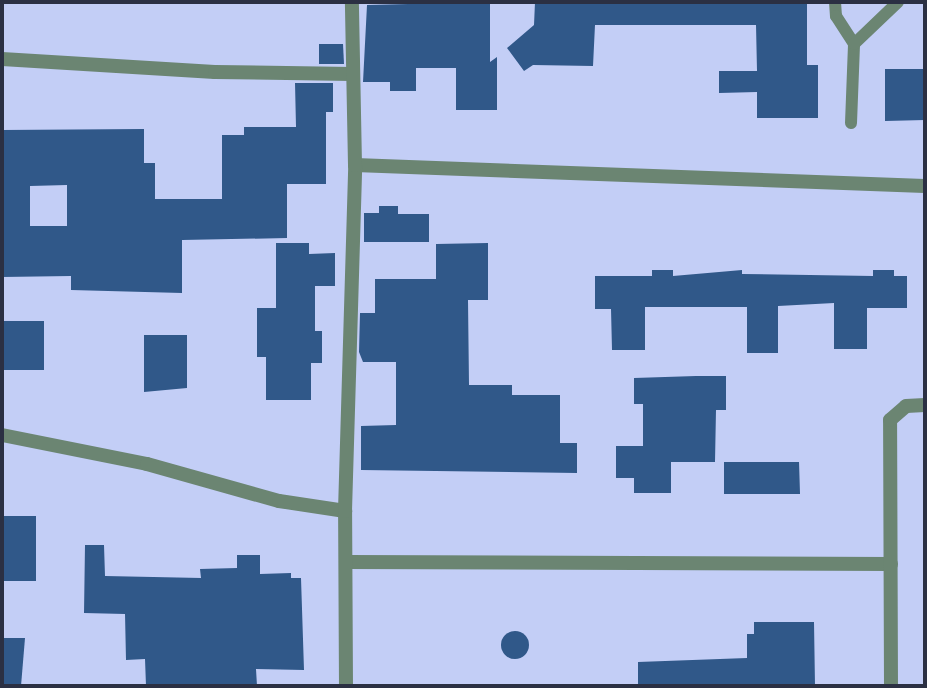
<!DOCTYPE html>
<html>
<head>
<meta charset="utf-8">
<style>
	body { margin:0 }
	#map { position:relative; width:927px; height:688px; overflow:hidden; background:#c3cef6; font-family:"Source Serif 4",serif }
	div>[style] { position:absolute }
	.building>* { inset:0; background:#305889 }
	.round { border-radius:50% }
	.lane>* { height:12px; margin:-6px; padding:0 6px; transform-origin:6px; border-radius:6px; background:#6b8572 }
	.street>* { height:14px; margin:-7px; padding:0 7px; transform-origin:7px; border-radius:7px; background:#6b8572 }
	span { translate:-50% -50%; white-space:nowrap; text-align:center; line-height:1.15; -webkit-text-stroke:7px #d3dbfa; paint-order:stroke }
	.frame { position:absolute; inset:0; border:4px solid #2b3043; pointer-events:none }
</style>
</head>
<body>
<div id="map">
	<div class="building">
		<div style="clip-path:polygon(490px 2px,490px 62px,497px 57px,497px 110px,456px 110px,456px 68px,416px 68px,416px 91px,390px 91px,390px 82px,363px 82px,367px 5px)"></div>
		<div style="clip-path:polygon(535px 2px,807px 2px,807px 65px,818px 65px,818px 118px,757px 118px,757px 92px,719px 93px,719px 71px,757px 71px,756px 25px,595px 25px,593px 66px,533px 65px,524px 71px,507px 48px,534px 25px)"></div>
		<div style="clip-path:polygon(319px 44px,343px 44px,344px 64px,319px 64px)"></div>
		<div style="clip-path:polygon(885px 69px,925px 69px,925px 120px,885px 121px)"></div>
		<div style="clip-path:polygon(evenodd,295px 83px,333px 83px,333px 112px,326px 112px,326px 184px,287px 184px,287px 238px,182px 240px,182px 293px,71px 290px,71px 276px,2px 277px,2px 130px,144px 129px,144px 163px,155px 163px,155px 199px,222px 199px,222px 135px,244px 135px,244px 127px,296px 127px,295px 83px,67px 185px,67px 226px,30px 226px,30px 186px,67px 185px)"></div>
		<div style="clip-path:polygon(379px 206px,398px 206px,398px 214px,429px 214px,429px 242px,364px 242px,364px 213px,379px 213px)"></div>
		<div style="clip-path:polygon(276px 243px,309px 243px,309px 254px,335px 253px,335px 286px,315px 286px,315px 331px,322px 331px,322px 363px,311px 363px,311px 400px,266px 400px,266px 357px,257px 357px,257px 308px,276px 308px)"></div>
		<div style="clip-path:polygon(488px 243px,488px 300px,468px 300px,469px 385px,512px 385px,512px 395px,560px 395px,560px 443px,577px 443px,577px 473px,361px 470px,361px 426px,396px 425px,396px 362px,363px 362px,359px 352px,360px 313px,375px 313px,375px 279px,436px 279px,436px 244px)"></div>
		<div style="clip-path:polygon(652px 270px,673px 270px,673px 276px,742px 270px,742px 274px,873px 276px,873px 270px,894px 270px,894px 276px,907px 276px,907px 308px,867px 308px,867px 349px,834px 349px,834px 303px,778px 306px,778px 353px,747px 353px,747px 307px,645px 307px,645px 350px,612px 350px,611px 309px,595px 309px,595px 276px,652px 276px)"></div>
		<div style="clip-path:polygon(2px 321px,44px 321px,44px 370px,2px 370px)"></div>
		<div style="clip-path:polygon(144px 335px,187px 335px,187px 388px,144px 392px)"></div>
		<div style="clip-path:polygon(696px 376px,726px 376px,726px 410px,716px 410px,715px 462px,671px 462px,671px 493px,634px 493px,634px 478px,616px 478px,616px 446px,643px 446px,643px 404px,634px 404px,634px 378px)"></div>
		<div style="clip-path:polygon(724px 462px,799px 462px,800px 494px,724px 494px)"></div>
		<div style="clip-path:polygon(2px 516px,36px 516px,36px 581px,2px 581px)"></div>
		<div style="clip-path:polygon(85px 545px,104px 545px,105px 576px,201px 578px,200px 569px,237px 568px,237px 555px,260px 555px,260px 574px,291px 573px,291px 578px,301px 578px,304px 670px,256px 669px,257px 686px,146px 686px,145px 659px,126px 660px,125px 614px,84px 613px)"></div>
		<div style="clip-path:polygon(754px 622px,814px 622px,815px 686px,638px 686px,638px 662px,747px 658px,747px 634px,754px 634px)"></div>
		<div class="round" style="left:501px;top:631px;width:28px;height:28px"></div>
		<div style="clip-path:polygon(2px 638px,25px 638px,21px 686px,2px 686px)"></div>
	</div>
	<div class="lane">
		<div style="left:835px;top:2px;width:14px;rotate:86deg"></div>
		<div style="left:836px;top:16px;width:33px;rotate:57deg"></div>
		<div style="left:851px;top:123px;width:79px;rotate:-87.8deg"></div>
		<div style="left:854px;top:44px;width:61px;rotate:-43.7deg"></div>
	</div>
	<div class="street">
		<div style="left:2px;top:59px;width:213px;rotate:3.5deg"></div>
		<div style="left:215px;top:72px;width:137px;rotate:0.8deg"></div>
		<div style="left:355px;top:165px;width:570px;rotate:2.11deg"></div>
		<div style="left:2px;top:435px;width:148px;rotate:11.3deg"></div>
		<div style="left:147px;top:464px;width:137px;rotate:15.7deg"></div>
		<div style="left:279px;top:501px;width:67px;rotate:8.6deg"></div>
		<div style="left:346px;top:562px;width:545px;rotate:0.21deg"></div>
		<div style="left:346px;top:686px;width:175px;rotate:-90.3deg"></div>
		<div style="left:345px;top:511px;width:346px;rotate:-88.3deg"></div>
		<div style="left:355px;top:165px;width:163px;rotate:-91.1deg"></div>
		<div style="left:891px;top:686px;width:266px;rotate:-90.2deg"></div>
		<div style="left:890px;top:420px;width:21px;rotate:-41deg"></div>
		<div style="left:906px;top:406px;width:19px;rotate:-3deg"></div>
	</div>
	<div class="frame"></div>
</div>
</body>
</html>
